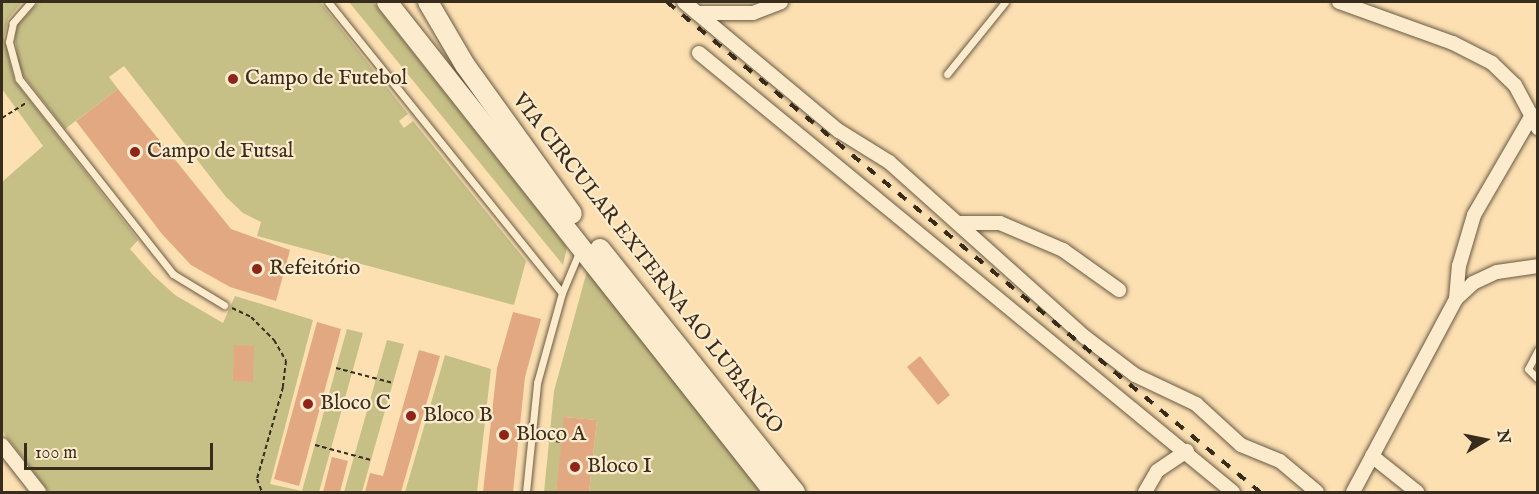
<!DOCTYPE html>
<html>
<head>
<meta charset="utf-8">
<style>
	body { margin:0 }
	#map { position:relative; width:1539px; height:494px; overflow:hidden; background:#fce0b2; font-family:"IM FELL English",serif }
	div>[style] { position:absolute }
	.green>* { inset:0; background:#c6c087 }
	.building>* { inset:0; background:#e1a882 }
	.path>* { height:2px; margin-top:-1px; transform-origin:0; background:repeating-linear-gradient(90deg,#382c1d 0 4.5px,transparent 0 7.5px) }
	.roads { filter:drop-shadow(0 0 2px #695942) drop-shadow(0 0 2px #695942) }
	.lane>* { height:7px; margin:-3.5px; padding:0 3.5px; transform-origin:3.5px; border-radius:3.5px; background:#fdebcd }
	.street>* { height:14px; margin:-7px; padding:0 7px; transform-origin:7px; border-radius:7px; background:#fdebcd }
	.secondary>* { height:20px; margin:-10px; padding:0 10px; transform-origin:10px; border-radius:10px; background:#fdebcd }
	.rail>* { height:4px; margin-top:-2px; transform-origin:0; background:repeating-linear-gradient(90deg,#382c1d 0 10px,transparent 0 20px) }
	.dots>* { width:16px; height:16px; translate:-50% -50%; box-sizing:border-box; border:3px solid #fdebcd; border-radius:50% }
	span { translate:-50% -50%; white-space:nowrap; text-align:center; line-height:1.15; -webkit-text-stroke:4.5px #fdebcd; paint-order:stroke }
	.poi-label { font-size:21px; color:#382c1d }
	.left { translate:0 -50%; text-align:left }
	.street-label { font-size:21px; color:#382c1d }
	.frame { position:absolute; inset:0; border:3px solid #382c1d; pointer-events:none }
	.north { position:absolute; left:1455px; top:410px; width:60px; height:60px; -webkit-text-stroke:4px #fdebcd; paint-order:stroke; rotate:80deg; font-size:16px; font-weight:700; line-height:24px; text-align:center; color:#382c1d }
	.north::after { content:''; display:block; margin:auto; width:21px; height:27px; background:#382c1d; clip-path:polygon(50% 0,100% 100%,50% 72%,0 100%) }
	.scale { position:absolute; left:24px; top:443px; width:189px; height:27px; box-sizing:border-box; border:3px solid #382c1d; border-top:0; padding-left:8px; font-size:18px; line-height:21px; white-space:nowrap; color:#382c1d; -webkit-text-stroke:4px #fdebcd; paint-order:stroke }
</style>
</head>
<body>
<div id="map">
	<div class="green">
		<div style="clip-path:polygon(2px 2px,22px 2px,8px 19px,4px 37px,14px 80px,138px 240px,130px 249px,153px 275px,175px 295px,223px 323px,235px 296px,313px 320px,270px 484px,302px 491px,347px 329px,363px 333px,319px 492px,49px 492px,2px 431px,2px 182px,43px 146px,2px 89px)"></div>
		<div style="clip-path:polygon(39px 2px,320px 2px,408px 114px,399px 121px,404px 128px,413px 121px,526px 261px,514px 305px,257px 236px,261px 222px,243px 213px,226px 197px,124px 66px,109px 77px,118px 89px,65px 129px,23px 75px,18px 61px,15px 35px,18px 24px)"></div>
		<div style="clip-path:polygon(349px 2px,373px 2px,567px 247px,563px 265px)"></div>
		<div style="clip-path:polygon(587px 271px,762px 492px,589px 492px,597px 420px,565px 417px,556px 492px,544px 492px,554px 391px)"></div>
		<div style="clip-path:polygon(387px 340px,404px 344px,371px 460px,362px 492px,344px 492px)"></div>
		<div style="clip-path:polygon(445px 355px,491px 369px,477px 492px,405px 492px)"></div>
	</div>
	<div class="building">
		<div style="clip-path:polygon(118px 89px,231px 229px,290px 250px,276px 301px,230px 287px,191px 265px,162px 234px,76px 121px)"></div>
		<div style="clip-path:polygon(513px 312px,541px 319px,525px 377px,513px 492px,483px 492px,497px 368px)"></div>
		<div style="clip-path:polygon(317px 322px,341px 329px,299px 486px,274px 479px)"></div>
		<div style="clip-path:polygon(234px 345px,254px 346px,253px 382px,233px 381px)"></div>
		<div style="clip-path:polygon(419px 350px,440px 356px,401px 492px,365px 492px,370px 473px,383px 476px)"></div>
		<div style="clip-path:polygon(920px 356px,950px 395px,938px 405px,907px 367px)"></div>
		<div style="clip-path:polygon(564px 417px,597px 420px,589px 492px,556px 492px)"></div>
		<div style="clip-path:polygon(332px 457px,348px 461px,340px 492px,323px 492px)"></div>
	</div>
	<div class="path">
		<div style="left:2px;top:118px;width:28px;rotate:-32deg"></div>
		<div style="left:232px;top:308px;width:21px;rotate:25deg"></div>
		<div style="left:251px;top:317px;width:33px;rotate:45deg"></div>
		<div style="left:274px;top:340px;width:24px;rotate:60deg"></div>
		<div style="left:286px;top:361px;width:26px;rotate:97deg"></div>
		<div style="left:283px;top:387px;width:96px;rotate:105.8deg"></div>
		<div style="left:257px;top:479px;width:14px;rotate:69deg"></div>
		<div style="left:336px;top:368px;width:59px;rotate:14.7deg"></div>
		<div style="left:541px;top:440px;width:21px;rotate:5deg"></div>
		<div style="left:315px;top:445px;width:58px;rotate:15deg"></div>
	</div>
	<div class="roads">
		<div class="lane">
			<div style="left:31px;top:2px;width:28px;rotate:131deg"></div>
			<div style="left:13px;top:23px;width:19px;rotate:102deg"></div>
			<div style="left:9px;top:42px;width:38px;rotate:75deg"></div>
			<div style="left:19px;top:79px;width:248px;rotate:51.7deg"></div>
			<div style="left:173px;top:274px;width:60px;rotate:31.3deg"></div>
			<div style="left:328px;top:2px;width:373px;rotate:51.2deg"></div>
			<div style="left:947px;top:74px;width:92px;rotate:-51.1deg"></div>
			<div style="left:1538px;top:350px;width:21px;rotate:118deg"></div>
			<div style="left:1528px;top:369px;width:14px;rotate:45deg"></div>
			<div style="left:526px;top:492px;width:110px;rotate:-84.2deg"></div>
			<div style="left:537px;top:383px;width:93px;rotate:-74.5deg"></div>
			<div style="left:562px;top:293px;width:47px;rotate:-67.3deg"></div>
		</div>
		<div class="street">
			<div style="left:684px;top:2px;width:202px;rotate:39.8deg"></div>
			<div style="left:839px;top:131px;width:59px;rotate:31.8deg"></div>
			<div style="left:889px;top:162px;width:263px;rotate:41.8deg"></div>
			<div style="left:1085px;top:337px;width:63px;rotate:37.2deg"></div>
			<div style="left:1135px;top:375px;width:68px;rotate:25.4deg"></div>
			<div style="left:1196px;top:404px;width:61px;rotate:42.3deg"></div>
			<div style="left:1241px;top:445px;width:42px;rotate:22.3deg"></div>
			<div style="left:1280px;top:461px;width:48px;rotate:40deg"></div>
			<div style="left:1339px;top:2px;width:121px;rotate:19.8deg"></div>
			<div style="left:1453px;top:43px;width:44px;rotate:27.1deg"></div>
			<div style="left:1492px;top:63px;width:32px;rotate:44deg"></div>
			<div style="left:1515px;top:85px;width:49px;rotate:61.9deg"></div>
			<div style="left:697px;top:13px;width:56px"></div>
			<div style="left:753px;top:13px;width:30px;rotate:-21deg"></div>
			<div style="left:699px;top:53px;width:691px;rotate:39.42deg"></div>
			<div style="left:961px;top:223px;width:39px"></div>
			<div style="left:1000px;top:223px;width:69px;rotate:23.2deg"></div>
			<div style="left:1063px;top:250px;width:69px;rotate:35.5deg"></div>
			<div style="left:1456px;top:299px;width:33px;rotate:-85deg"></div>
			<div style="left:1459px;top:266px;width:53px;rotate:-73.6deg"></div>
			<div style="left:1474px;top:215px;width:116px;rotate:-59.9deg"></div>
			<div style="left:2px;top:445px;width:60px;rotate:51.8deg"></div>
			<div style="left:1372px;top:456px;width:58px;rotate:38.7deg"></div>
			<div style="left:1145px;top:492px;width:24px;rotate:-60deg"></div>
			<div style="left:1157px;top:471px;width:36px;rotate:-34deg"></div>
			<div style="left:1353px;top:492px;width:219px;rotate:-61.9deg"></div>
			<div style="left:1456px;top:299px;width:23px;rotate:-43deg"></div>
			<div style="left:1473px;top:283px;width:26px;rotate:-25deg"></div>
			<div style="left:1497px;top:272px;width:41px;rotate:-8.3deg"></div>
		</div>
		<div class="secondary">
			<div style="left:387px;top:2px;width:624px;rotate:51.7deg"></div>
			<div style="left:428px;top:2px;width:73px;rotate:59.6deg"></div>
			<div style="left:465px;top:65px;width:183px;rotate:54.3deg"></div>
			<div style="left:600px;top:249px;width:312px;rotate:51.3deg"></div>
		</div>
	</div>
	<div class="rail">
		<div style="left:667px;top:2px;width:769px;rotate:39.57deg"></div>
	</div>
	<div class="dots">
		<div style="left:233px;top:79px;background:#8f2418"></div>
		<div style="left:135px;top:152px;background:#8f2418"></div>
		<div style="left:257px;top:269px;background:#8f2418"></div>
		<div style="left:308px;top:404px;background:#8f2418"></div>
		<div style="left:411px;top:416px;background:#8f2418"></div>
		<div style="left:504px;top:435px;background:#8f2418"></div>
		<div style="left:575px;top:467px;background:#8f2418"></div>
	</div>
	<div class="poi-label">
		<span class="left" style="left:245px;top:79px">Campo de Futebol</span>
		<span class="left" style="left:147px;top:152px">Campo de Futsal</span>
		<span class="left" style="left:269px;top:269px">Refeitório</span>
		<span class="left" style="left:320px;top:404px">Bloco C</span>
		<span class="left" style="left:423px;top:416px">Bloco B</span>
		<span class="left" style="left:516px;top:435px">Bloco A</span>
		<span class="left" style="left:587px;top:467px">Bloco I</span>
	</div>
	<div class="street-label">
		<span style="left:647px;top:264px;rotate:52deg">VIA CIRCULAR EXTERNA AO LUBANGO</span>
	</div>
	<div class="frame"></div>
	<div class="north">N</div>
	<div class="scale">100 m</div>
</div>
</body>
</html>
